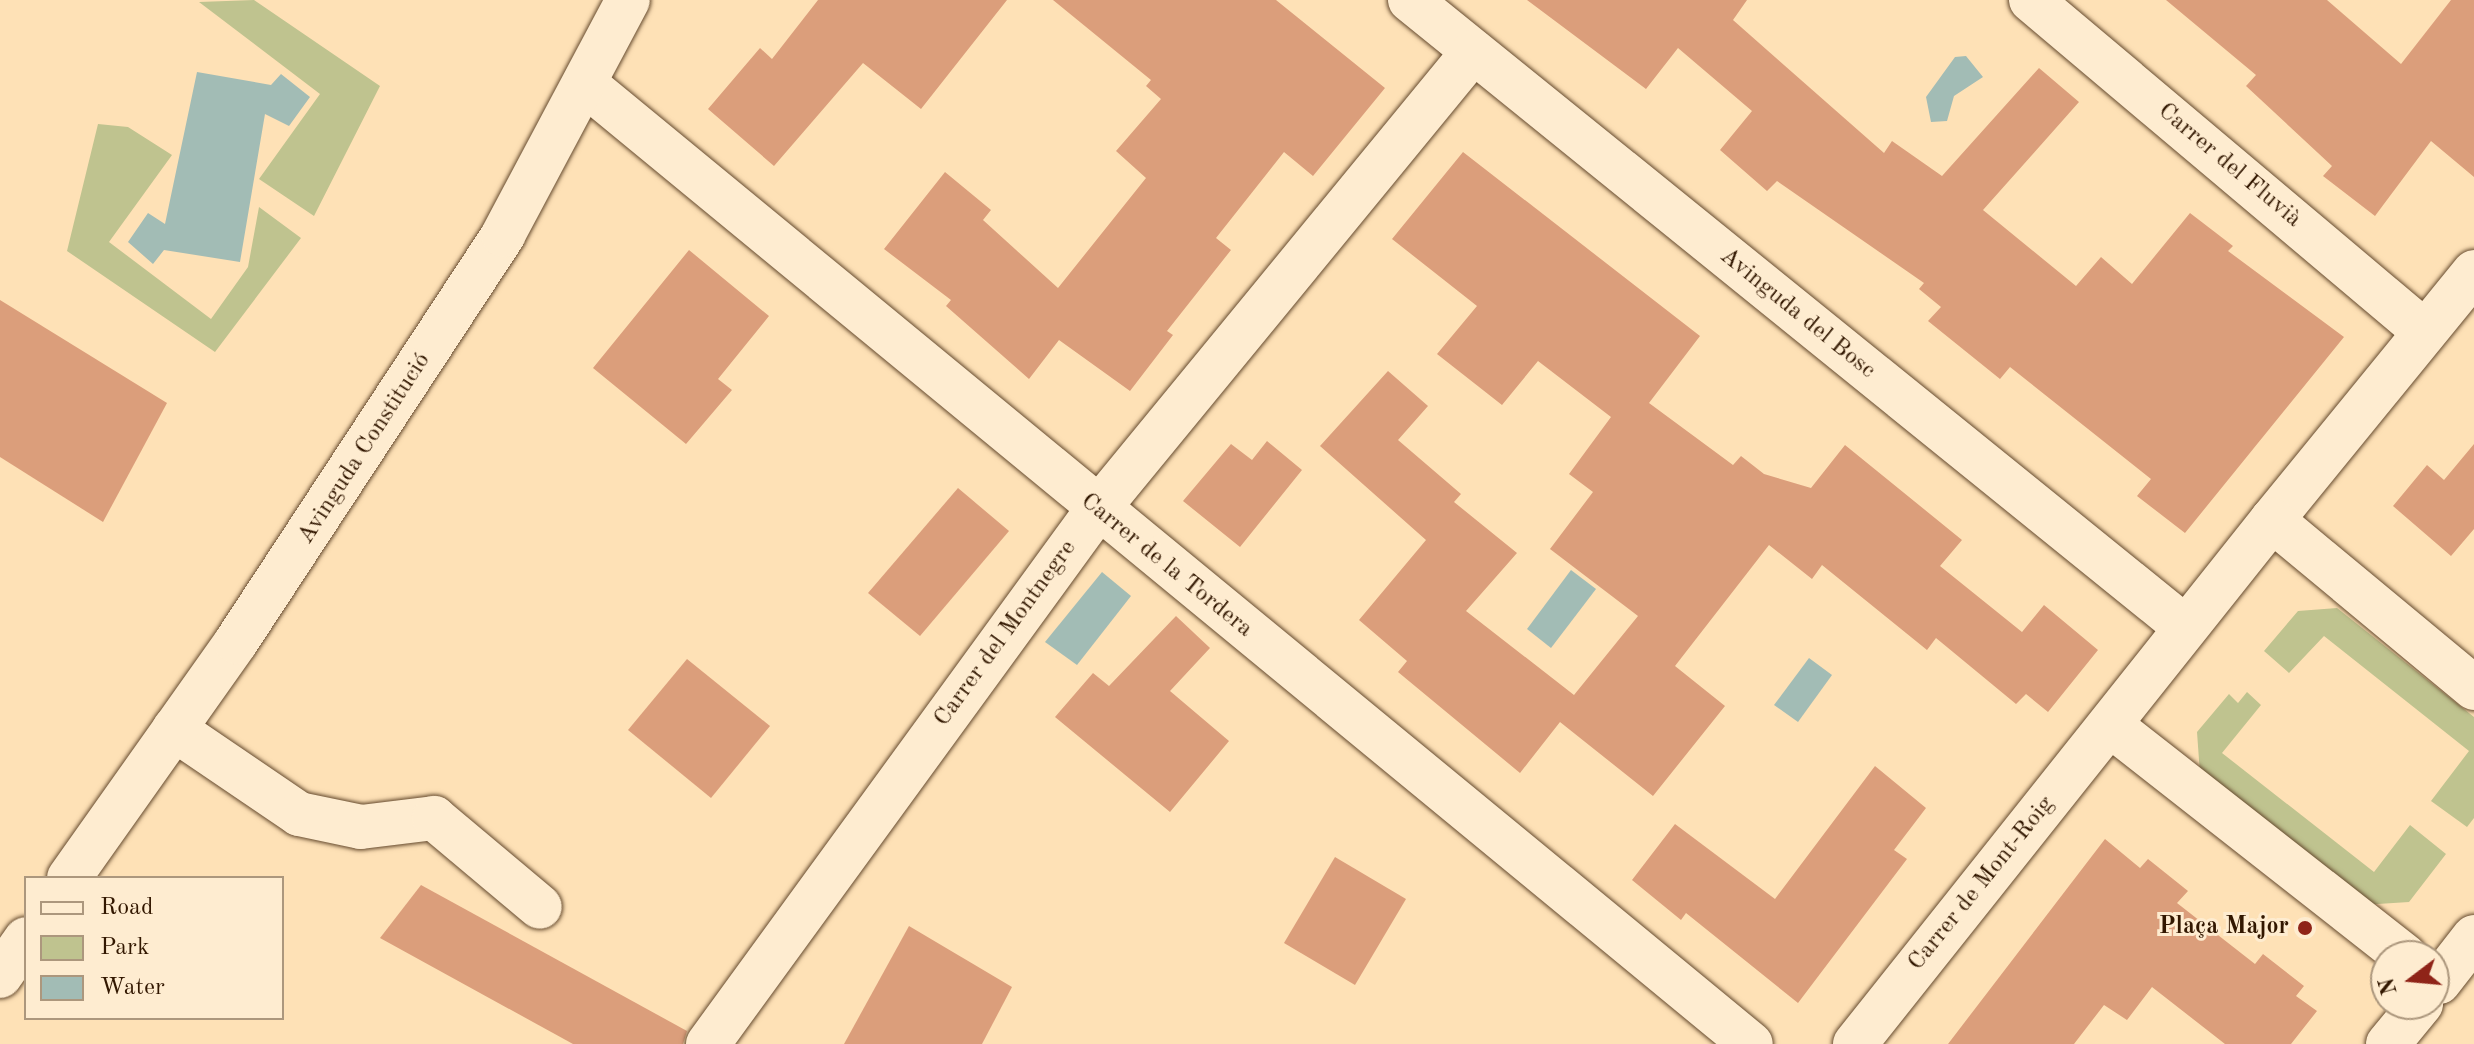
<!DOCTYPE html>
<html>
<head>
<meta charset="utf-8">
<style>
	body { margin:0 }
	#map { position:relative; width:2474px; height:1044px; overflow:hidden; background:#fee1b6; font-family:"Old Standard TT",serif }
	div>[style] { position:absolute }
	.green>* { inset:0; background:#bfc38f }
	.water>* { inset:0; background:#a2bcb5 }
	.building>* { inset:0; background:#db9e7b }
	.roads { filter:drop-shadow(0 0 2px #654a2e) drop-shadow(0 0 2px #654a2e) }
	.minor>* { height:44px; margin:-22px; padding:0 22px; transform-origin:22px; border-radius:22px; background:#feecd0 }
	.dots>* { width:22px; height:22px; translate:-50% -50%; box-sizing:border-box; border:4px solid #feecd0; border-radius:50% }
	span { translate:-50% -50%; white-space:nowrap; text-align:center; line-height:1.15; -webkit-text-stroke:6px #feecd0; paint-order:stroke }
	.street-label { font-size:24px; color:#321700 }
	.poi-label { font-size:24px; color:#321700; font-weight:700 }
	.right { translate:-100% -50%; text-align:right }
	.legend { position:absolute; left:24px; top:876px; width:260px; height:144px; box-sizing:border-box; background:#feecd0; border:2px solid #ac977d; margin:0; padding:10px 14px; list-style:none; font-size:24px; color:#321700 }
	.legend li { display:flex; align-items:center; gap:16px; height:40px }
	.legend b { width:40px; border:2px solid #ac977d }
	.north { position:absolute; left:2370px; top:940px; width:80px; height:80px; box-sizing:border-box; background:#feecd0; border:2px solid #ac977d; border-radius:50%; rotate:254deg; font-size:22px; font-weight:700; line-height:32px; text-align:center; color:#321700 }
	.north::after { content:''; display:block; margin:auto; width:28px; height:36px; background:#8f2418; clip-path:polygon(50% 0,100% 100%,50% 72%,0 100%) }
</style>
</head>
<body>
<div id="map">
	<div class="green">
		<div style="clip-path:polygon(254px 0,380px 86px,314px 216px,259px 179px,320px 94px,199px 2px)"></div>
		<div style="clip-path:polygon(98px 124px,128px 127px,172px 155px,109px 242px,211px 319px,248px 267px,259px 207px,301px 238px,215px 352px,67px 251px)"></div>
		<div style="clip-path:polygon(2337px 608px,2474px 717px,2474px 818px,2467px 827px,2431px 801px,2469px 751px,2324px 636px,2289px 673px,2264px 651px,2298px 611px)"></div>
		<div style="clip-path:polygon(2247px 692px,2261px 705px,2222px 753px,2374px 872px,2410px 825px,2446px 854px,2409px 902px,2362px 905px,2200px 774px,2197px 732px,2229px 694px,2238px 703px)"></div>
	</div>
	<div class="water">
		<div style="clip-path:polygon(1966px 56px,1983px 77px,1954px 96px,1947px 121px,1931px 122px,1926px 97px,1955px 57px)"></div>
		<div style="clip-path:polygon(197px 72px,271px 85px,281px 74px,310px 97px,289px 126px,265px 114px,240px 262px,164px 250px,153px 264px,128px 242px,148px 213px,165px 224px)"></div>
		<div style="clip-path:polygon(1571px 570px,1596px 589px,1551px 648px,1527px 629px)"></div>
		<div style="clip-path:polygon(1102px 572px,1131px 596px,1077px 665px,1045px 642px)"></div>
		<div style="clip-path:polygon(1809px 658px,1832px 675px,1798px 722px,1774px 705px)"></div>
	</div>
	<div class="building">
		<div style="clip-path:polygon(818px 0,1007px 0,921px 109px,863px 63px,774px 166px,708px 109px,760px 48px,772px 59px)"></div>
		<div style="clip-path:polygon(1053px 0,1276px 0,1385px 88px,1313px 176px,1284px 152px,1216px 238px,1231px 250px,1167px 331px,1173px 335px,1130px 391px,1059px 340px,1029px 379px,946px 306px,951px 300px,884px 249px,945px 172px,991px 210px,983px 220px,1058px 288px,1146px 178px,1116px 151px,1161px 99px,1146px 86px,1151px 80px)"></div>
		<div style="clip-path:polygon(1527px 0,1747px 0,1733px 20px,1884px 153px,1892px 141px,1942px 176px,2039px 68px,2079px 102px,1983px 210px,2076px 286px,2101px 257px,2132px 284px,2190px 213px,2233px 246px,2228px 251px,2344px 337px,2185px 533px,2137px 496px,2151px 479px,2010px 367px,2000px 379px,1928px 321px,1941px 307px,1919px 289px,1924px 283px,1777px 181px,1767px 191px,1720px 150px,1752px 111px,1678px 48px,1646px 89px)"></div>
		<div style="clip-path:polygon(2166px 0,2327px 0,2401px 64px,2451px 0,2474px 0,2474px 177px,2431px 141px,2375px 216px,2323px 176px,2332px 166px,2246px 86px,2256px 75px)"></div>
		<div style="clip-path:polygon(1463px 152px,1700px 336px,1649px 403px,1733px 465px,1741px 456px,1764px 474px,1811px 488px,1845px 445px,1962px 540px,1940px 566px,2022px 632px,2044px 605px,2098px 650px,2048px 712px,2026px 694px,2016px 704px,1936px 638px,1927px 650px,1822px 565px,1812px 579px,1769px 545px,1675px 666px,1725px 706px,1653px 796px,1560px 722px,1520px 773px,1398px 672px,1407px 661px,1359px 620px,1426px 540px,1320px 446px,1388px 371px,1428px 406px,1398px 440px,1461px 494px,1454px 502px,1517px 553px,1466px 611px,1574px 695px,1638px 616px,1550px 549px,1593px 492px,1569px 474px,1611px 417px,1538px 361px,1502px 405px,1437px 354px,1477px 306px,1392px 239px)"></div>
		<div style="clip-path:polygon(689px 250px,769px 316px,718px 379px,732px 390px,686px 444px,593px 368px)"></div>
		<div style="clip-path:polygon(0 300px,167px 403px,103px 522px,0 457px)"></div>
		<div style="clip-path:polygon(1267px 441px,1302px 470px,1240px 547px,1183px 501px,1231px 444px,1252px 460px)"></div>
		<div style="clip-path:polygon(2474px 444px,2474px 529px,2451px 556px,2393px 506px,2427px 465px,2444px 480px)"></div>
		<div style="clip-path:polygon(958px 488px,1009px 531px,920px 636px,868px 593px)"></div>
		<div style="clip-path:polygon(1176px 616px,1210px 648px,1170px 691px,1229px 741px,1170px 812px,1055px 717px,1093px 673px,1109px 686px)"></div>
		<div style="clip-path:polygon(687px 659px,770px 726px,711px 798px,628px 730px)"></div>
		<div style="clip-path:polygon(1875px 766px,1926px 808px,1894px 850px,1907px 859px,1798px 1003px,1686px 913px,1681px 920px,1632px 880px,1675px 824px,1775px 899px)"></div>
		<div style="clip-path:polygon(2105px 839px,2140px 868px,2148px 859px,2188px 891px,2177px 903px,2255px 964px,2263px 954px,2304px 986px,2296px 996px,2317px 1011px,2291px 1044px,2225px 1044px,2152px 987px,2127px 1020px,2104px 1005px,2074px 1044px,1948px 1044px)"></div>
		<div style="clip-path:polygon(1335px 857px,1406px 899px,1355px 985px,1284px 943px)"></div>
		<div style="clip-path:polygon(421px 885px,687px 1031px,683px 1044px,573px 1044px,380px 938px)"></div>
		<div style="clip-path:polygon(909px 926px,1012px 987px,982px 1044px,844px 1044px)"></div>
	</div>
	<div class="roads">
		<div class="minor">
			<div style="left:1410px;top:0;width:997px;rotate:38.97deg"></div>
			<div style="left:2031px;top:0;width:515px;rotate:40.12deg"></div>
			<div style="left:585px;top:84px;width:1510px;rotate:39.47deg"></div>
			<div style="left:2272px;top:520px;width:320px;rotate:-50.8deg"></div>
			<div style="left:2110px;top:725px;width:375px;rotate:38.1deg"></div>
			<div style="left:174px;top:729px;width:151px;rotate:34.2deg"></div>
			<div style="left:299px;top:814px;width:63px;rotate:11.8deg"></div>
			<div style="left:361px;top:827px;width:74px;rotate:-7deg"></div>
			<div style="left:434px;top:818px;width:138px;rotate:40deg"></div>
			<div style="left:69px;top:878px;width:289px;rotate:-54.7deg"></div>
			<div style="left:236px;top:642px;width:487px;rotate:-56.7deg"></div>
			<div style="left:503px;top:235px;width:266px;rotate:-62deg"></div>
			<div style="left:0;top:976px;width:45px;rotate:-54.9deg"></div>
			<div style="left:2434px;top:978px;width:6px;rotate:39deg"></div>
			<div style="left:2439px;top:982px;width:57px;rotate:-52.1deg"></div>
			<div style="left:708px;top:1044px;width:661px;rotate:-53.93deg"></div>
			<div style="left:1097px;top:510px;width:593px;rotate:-50.62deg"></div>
			<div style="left:1855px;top:1044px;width:670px;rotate:-51.49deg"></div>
			<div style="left:2272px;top:520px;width:263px;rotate:39.7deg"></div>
			<div style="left:2388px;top:1044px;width:52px;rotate:-50.5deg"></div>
		</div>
	</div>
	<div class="dots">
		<div style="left:2305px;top:928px;background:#8f2418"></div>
	</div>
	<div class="street-label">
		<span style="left:2229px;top:166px;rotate:40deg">Carrer del Fluvià</span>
		<span style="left:1797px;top:314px;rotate:39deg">Avinguda del Bosc</span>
		<span style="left:365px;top:449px;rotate:-57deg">Avinguda Constitució</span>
		<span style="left:1166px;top:566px;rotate:39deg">Carrer de la Tordera</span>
		<span style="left:1006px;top:634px;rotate:-54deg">Carrer del Montnegre</span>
		<span style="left:1982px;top:884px;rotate:-51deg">Carrer de Mont-Roig</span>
	</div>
	<div class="poi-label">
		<span class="right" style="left:2289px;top:928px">Plaça Major</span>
	</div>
	<ul class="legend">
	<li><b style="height:10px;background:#feecd0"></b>Road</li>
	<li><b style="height:22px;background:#bfc38f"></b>Park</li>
	<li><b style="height:22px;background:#a2bcb5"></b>Water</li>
	</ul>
	<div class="north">N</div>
</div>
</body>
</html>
